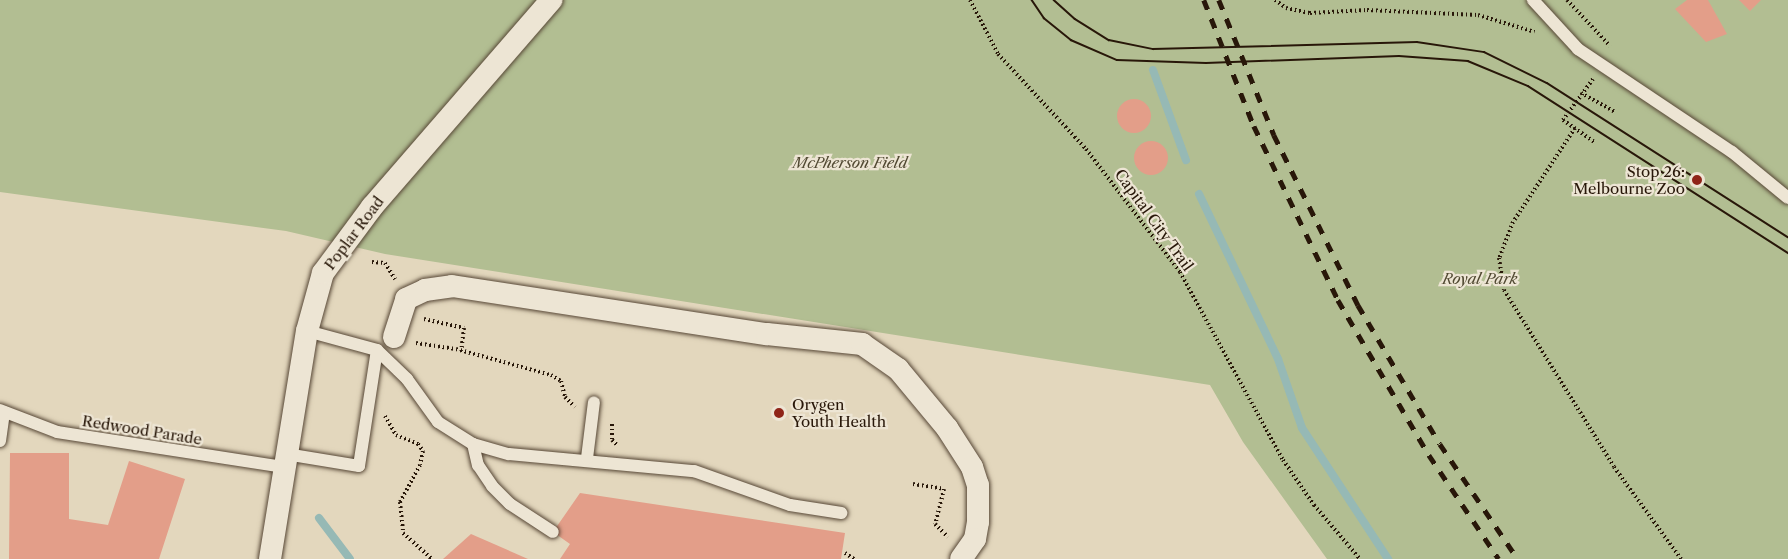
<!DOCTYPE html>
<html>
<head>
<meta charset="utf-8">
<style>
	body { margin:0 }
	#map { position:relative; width:1788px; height:559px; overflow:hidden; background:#e3d7bd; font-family:"Libre Caslon Text",serif }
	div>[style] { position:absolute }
	.green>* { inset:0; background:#b2be92 }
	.stream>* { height:8px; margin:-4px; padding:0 4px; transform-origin:4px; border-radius:4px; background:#96b9b5 }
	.building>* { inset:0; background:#e39e89 }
	.round { border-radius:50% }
	.path>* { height:4px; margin-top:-2px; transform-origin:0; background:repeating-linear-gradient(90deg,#281709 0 1.5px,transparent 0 4.5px) }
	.roads { filter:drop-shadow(0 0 2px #574736) drop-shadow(0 0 2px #574736) }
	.service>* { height:12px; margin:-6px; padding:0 6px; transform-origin:6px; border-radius:6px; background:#ede5d4 }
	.minor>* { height:22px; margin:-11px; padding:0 11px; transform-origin:11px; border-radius:11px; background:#ede5d4 }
	.tram>* { height:1.5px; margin:-0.75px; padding:0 0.75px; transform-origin:0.75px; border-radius:0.75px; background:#281709 }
	.rail>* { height:4.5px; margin-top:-2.25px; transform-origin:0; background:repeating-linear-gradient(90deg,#281709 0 10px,transparent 0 20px) }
	.dots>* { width:16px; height:16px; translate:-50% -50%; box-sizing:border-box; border:3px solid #ede5d4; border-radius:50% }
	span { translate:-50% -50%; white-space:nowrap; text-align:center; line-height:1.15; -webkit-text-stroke:4.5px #ede5d4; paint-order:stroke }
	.park-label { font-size:15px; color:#514932; font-style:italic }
	.poi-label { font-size:15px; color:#281709 }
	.right { translate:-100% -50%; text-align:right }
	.left { translate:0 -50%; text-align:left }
	.street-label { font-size:15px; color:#281709 }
</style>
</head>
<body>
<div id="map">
	<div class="green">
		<div style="clip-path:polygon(0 0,1788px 0,1788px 559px,1327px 559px,1243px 442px,1210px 385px,385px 254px,286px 231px,0 192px)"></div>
	</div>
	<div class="stream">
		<div style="left:1153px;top:70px;width:96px;rotate:69.9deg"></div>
		<div style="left:1199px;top:194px;width:183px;rotate:64.4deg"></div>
		<div style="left:1278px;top:359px;width:73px;rotate:70.8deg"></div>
		<div style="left:1302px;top:428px;width:157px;rotate:56.7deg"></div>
		<div style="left:319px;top:518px;width:51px;rotate:52.9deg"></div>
	</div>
	<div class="building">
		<div style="clip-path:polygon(1687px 0,1708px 0,1727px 34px,1706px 42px,1675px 9px)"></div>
		<div style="clip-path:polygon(1739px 0,1761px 0,1750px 11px)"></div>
		<div class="round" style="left:1117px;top:99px;width:34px;height:34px"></div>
		<div class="round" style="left:1134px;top:141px;width:34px;height:34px"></div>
		<div style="clip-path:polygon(10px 453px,69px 453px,69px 519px,108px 525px,129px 461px,185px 479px,159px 559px,9px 559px)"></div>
		<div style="clip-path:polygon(580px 493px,845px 533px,841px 559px,560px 559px,570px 544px,553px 532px)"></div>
		<div style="clip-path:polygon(471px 534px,528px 559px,443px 559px)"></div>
	</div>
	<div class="path">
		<div style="left:970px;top:0;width:61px;rotate:62.6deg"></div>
		<div style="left:998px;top:54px;width:129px;rotate:47.2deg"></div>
		<div style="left:1086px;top:149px;width:155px;rotate:52.6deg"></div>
		<div style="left:1180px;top:272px;width:214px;rotate:61.3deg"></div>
		<div style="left:1283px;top:460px;width:55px;rotate:55.4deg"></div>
		<div style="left:1314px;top:505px;width:71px;rotate:49.6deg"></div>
		<div style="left:1275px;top:0;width:14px;rotate:36deg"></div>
		<div style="left:1286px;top:8px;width:25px;rotate:12deg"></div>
		<div style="left:1310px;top:13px;width:57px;rotate:-3deg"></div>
		<div style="left:1367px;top:10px;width:111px;rotate:2.6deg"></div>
		<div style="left:1478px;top:15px;width:59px;rotate:16.6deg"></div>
		<div style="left:1567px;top:0;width:63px;rotate:46.9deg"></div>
		<div style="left:1593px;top:79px;width:51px;rotate:126.2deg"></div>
		<div style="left:1563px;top:120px;width:38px;rotate:35deg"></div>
		<div style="left:1581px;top:93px;width:38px;rotate:29deg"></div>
		<div style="left:1575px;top:128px;width:113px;rotate:123.4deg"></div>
		<div style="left:1513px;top:222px;width:39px;rotate:111deg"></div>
		<div style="left:1499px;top:258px;width:32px;rotate:81deg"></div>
		<div style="left:1504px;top:290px;width:208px;rotate:58.1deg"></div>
		<div style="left:1614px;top:467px;width:114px;rotate:53.9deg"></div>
		<div style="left:372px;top:262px;width:13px;rotate:4deg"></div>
		<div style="left:385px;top:263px;width:19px;rotate:58deg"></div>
		<div style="left:424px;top:319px;width:41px;rotate:12.7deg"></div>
		<div style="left:464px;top:328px;width:23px;rotate:97deg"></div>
		<div style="left:416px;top:343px;width:40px;rotate:8.5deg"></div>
		<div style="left:456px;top:349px;width:98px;rotate:15.3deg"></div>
		<div style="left:551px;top:375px;width:12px;rotate:31deg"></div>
		<div style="left:561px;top:381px;width:16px;rotate:76deg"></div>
		<div style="left:565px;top:397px;width:14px;rotate:45deg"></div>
		<div style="left:385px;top:416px;width:22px;rotate:60deg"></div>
		<div style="left:396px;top:435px;width:24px;rotate:22deg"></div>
		<div style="left:418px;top:444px;width:9px;rotate:54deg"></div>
		<div style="left:423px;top:451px;width:14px;rotate:102deg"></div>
		<div style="left:420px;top:465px;width:42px;rotate:118.4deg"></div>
		<div style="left:400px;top:502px;width:31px;rotate:84deg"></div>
		<div style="left:403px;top:533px;width:39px;rotate:42deg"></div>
		<div style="left:612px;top:424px;width:16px;rotate:90deg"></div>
		<div style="left:612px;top:440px;width:7px;rotate:45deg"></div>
		<div style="left:913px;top:484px;width:31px;rotate:9deg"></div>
		<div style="left:944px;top:489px;width:36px;rotate:104deg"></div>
		<div style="left:935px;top:524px;width:18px;rotate:45deg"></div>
		<div style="left:845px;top:553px;width:11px;rotate:34deg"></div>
	</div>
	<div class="roads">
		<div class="service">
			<div style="left:1533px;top:0;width:67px;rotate:47.4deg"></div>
			<div style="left:1578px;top:49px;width:185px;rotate:33.8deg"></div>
			<div style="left:1732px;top:152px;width:72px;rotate:39.4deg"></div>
			<div style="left:307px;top:331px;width:73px;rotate:15.2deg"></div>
			<div style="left:377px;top:350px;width:42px;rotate:44deg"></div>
			<div style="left:407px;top:379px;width:53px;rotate:54.2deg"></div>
			<div style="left:438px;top:422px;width:41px;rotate:32.2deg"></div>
			<div style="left:473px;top:444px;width:37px;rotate:16deg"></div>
			<div style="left:509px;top:454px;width:186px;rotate:5.3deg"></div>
			<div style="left:694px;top:471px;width:102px;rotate:19.5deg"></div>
			<div style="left:790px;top:505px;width:52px;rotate:8.9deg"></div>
			<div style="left:0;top:410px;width:61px;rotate:21.1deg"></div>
			<div style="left:57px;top:432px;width:230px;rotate:8.8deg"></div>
			<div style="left:0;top:441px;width:29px;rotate:-82deg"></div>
			<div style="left:473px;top:444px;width:22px;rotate:77deg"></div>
			<div style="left:478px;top:465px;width:25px;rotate:56deg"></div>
			<div style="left:492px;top:486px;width:25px;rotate:45deg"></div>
			<div style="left:510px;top:504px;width:51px;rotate:33.1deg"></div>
			<div style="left:286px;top:454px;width:74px;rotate:9.3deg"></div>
			<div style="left:359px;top:466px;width:117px;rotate:-81.2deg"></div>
			<div style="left:587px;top:458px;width:56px;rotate:-82.9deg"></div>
		</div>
		<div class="minor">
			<div style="left:394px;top:337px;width:40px;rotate:-72deg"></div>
			<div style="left:406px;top:299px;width:21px;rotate:-25deg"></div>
			<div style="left:425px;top:290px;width:27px;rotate:-8deg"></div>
			<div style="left:452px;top:286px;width:319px;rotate:8.7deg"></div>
			<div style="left:767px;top:334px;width:96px;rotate:6deg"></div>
			<div style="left:862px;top:344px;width:44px;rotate:34.8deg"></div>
			<div style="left:898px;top:369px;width:77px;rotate:50.3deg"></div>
			<div style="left:947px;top:428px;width:46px;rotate:57.3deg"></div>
			<div style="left:972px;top:467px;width:19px;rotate:72deg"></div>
			<div style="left:978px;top:485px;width:37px;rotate:90deg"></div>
			<div style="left:978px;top:522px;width:17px;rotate:100deg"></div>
			<div style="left:975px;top:539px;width:24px;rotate:125deg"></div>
			<div style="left:270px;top:559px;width:231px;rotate:-80.8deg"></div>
			<div style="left:307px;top:331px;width:60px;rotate:-74.6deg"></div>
			<div style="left:323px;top:273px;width:82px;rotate:-53.4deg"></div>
			<div style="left:372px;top:207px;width:274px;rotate:-49.1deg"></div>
		</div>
	</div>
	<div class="tram">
		<div style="left:1032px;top:0;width:22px;rotate:56deg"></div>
		<div style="left:1044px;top:18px;width:35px;rotate:39deg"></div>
		<div style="left:1071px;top:40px;width:50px;rotate:23.5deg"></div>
		<div style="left:1117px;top:60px;width:89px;rotate:1.9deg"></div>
		<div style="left:1206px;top:63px;width:193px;rotate:-2.1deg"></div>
		<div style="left:1399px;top:56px;width:69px;rotate:4.1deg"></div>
		<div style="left:1468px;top:61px;width:65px;rotate:22.6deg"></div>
		<div style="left:1528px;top:86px;width:309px;rotate:32.7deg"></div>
		<div style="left:1054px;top:0;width:28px;rotate:42deg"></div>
		<div style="left:1075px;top:19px;width:40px;rotate:32deg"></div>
		<div style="left:1109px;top:40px;width:45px;rotate:11.6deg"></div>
		<div style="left:1153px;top:49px;width:264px;rotate:-1.5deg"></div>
		<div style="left:1417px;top:42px;width:68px;rotate:8.5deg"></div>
		<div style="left:1484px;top:52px;width:70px;rotate:26.2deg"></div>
		<div style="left:1547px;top:83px;width:286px;rotate:32.6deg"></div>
	</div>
	<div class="rail">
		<div style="left:1204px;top:0;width:136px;rotate:68.4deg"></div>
		<div style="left:1254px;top:126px;width:193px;rotate:64.2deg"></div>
		<div style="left:1338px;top:300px;width:180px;rotate:59.6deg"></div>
		<div style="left:1429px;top:455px;width:125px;rotate:56.1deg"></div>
		<div style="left:1219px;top:0;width:146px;rotate:67.8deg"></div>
		<div style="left:1274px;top:135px;width:190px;rotate:63.7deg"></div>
		<div style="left:1358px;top:305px;width:161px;rotate:59.5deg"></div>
		<div style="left:1440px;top:444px;width:139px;rotate:55.9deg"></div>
	</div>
	<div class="dots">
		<div style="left:1697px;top:180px;background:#8f2418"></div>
		<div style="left:779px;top:413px;background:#8f2418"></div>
	</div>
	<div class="park-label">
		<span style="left:850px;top:163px">McPherson Field</span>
		<span style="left:1480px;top:279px">Royal Park</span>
	</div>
	<div class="poi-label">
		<span class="right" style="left:1685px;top:180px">Stop 26:<br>Melbourne Zoo</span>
		<span class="left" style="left:792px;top:413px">Orygen<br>Youth Health</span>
	</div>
	<div class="street-label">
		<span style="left:1154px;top:220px;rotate:54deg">Capital City Trail</span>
		<span style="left:354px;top:233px;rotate:-53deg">Poplar Road</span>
		<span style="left:142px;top:430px;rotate:9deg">Redwood Parade</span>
	</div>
</div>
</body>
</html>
